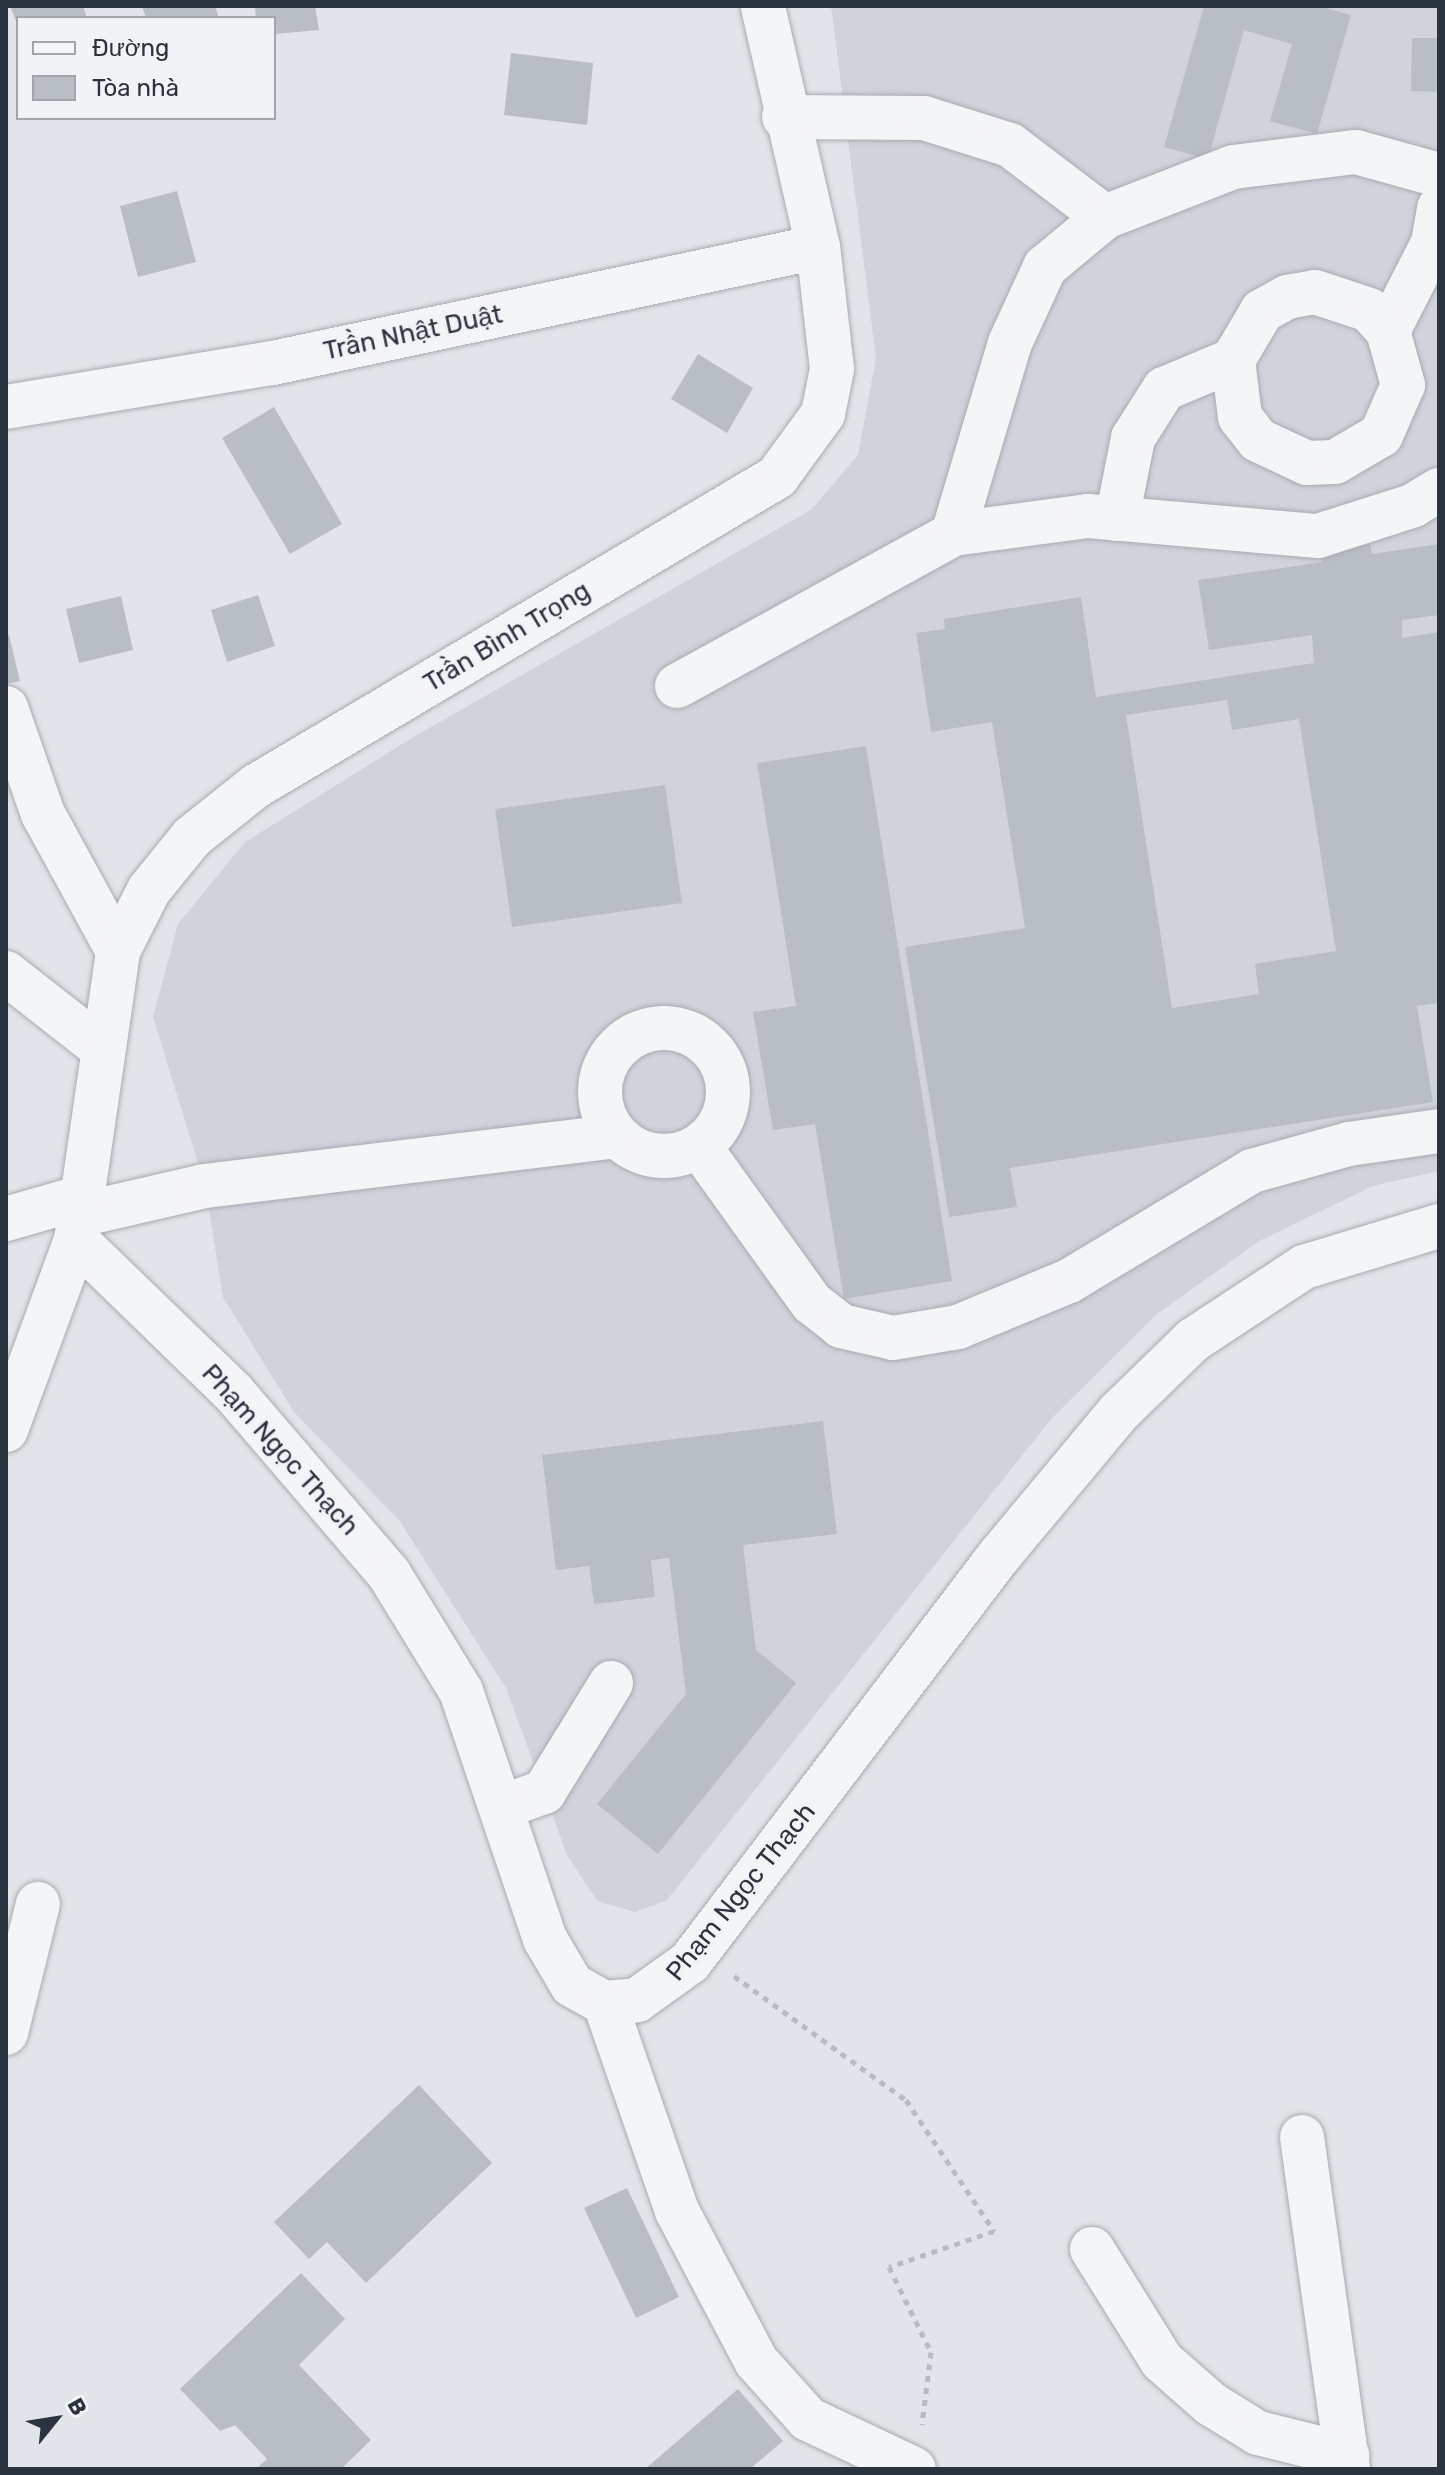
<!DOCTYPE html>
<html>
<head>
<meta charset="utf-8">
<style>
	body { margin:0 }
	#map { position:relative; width:1445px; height:2475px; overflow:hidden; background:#e1e4e8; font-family:Rubik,sans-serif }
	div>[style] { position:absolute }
	.built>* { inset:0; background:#d0d3da }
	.building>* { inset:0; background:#b9bec5 }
	.path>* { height:5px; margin-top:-2.5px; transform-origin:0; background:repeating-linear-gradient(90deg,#b8bbc0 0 6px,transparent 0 12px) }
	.roads { filter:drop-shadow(0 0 2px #a7abb2) drop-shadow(0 0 2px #a7abb2) }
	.minor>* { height:44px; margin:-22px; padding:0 22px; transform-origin:22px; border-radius:22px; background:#f4f5f7 }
	.minor>.ring { margin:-22px; padding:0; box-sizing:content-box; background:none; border:44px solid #f4f5f7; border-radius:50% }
	span { translate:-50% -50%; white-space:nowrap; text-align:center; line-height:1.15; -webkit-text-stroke:7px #f1f3f6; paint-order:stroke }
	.street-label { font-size:26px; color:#2b333e }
	.frame { position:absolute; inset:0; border:8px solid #2b333e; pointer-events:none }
	.legend { position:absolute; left:16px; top:16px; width:260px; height:104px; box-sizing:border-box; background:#f1f3f6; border:2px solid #a2a6ac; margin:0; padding:10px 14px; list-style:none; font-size:24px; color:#2b333e }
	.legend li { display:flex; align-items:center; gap:16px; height:40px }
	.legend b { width:40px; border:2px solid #a2a6ac }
	.north { position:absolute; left:16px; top:2379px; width:80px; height:80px; -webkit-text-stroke:6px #f1f3f6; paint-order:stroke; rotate:60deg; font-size:22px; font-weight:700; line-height:32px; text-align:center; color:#2b333e }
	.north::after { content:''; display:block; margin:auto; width:28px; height:36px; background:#2b333e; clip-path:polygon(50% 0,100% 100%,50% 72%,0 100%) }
</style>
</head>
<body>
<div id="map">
	<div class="built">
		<div style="clip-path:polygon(831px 6px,1439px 6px,1439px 1171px,1373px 1186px,1259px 1241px,1157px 1314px,1053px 1417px,667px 1900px,635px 1912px,597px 1901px,567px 1855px,506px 1688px,399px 1520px,294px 1412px,223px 1297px,205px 1186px,153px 1017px,178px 924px,245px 842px,410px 739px,811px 510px,858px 455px,876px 358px)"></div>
	</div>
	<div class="building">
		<div style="clip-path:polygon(10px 6px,83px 6px,87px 18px,18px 18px,18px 26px)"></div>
		<div style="clip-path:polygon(142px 6px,215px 6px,219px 18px,146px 18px)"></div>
		<div style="clip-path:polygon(255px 6px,315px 6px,319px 30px,274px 34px,274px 18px,256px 18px)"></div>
		<div style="clip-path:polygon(1204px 6px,1319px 6px,1351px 15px,1317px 134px,1270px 121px,1292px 44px,1244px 30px,1208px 159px,1164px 147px)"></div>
		<div style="clip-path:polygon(1412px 38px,1439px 38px,1439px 92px,1411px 91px)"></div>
		<div style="clip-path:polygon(511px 53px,593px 63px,587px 125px,504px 115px)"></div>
		<div style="clip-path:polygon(177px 191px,196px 262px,138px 277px,120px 206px)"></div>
		<div style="clip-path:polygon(698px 354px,753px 388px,727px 433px,671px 399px)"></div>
		<div style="clip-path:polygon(274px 407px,342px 524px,290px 554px,222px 438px)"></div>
		<div style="clip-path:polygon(evenodd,1370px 544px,1372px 554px,1439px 544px,1439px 615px,1402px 620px,1402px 638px,1439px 632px,1439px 1003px,1417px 1006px,1433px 1102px,1010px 1168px,1017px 1207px,949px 1217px,905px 947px,1025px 928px,992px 722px,931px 732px,916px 633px,945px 629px,944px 619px,1081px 597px,1096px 697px,1314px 663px,1312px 635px,1209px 650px,1198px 580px,1323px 562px,1321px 551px,1370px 544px,1227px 700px,1232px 730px,1299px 719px,1336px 951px,1255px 964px,1259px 994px,1172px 1008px,1126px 715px,1227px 700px)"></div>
		<div style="clip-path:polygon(258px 595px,275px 646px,227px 662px,211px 610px)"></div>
		<div style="clip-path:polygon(121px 596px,133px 650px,79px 663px,66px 609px)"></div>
		<div style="clip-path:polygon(9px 635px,20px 681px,6px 684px,6px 636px)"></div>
		<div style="clip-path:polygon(866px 746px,952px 1281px,844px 1299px,815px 1124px,773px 1130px,753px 1012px,796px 1006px,757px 763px)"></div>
		<div style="clip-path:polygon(665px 785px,682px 903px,512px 927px,495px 809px)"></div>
		<div style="clip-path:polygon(823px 1421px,837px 1534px,743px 1545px,756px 1650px,796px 1683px,658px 1854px,597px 1804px,686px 1694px,669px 1558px,651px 1560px,655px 1597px,594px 1604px,589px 1566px,556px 1570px,542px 1455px)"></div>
		<div style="clip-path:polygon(419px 2085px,492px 2163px,366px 2283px,327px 2242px,309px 2259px,274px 2222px)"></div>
		<div style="clip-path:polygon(627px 2188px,679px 2297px,636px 2318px,584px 2208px)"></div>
		<div style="clip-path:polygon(301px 2273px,345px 2319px,299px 2365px,371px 2440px,341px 2469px,256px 2469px,267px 2459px,235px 2425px,220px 2431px,180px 2389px)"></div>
		<div style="clip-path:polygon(738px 2389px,783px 2441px,750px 2469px,645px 2469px)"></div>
	</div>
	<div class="path">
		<div style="left:734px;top:1976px;width:212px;rotate:35.8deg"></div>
		<div style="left:906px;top:2100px;width:158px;rotate:56.1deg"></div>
		<div style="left:994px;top:2231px;width:111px;rotate:161.1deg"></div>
		<div style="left:889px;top:2267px;width:95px;rotate:63.7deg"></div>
		<div style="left:931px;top:2352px;width:73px;rotate:97.1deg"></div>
	</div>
	<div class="roads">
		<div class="minor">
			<div style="left:784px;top:117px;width:140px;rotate:0.4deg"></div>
			<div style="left:924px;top:118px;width:90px;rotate:17.4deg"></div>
			<div style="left:1010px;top:145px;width:119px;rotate:37.2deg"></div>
			<div style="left:1388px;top:331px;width:99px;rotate:-62.9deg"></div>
			<div style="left:1433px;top:243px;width:36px;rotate:-80deg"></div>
			<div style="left:6px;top:407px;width:271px;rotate:-9.4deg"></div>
			<div style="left:273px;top:363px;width:557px;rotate:-12.02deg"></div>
			<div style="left:1117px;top:519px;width:83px;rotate:-78.8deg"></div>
			<div style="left:1133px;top:438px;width:58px;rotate:-57.7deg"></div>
			<div style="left:1164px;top:389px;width:75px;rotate:-22.8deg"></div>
			<div style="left:1233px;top:360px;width:57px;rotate:-59.4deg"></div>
			<div style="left:1262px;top:311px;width:29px;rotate:-29deg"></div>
			<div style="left:1287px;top:297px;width:28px;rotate:-10deg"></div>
			<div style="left:1315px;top:292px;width:57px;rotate:18.4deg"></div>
			<div style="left:1369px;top:310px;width:28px;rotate:48deg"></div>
			<div style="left:1388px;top:331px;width:56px;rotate:74.5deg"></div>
			<div style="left:1403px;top:385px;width:55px;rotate:113.7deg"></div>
			<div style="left:1381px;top:435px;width:53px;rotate:149.6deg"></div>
			<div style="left:1335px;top:462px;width:28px;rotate:178deg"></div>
			<div style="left:1307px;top:463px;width:54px;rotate:-154.9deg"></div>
			<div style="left:1258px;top:440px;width:29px;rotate:-128deg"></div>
			<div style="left:1240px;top:417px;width:57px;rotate:-97deg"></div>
			<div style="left:953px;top:534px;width:199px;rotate:-73.4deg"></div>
			<div style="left:1010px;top:343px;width:84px;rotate:-65.3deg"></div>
			<div style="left:1045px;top:267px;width:78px;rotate:-39.8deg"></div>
			<div style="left:1105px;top:217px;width:137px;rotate:-21.3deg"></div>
			<div style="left:1233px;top:167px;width:124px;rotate:-7deg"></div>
			<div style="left:1356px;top:152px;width:86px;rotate:15.5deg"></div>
			<div style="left:677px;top:686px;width:315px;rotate:-28.8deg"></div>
			<div style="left:953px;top:534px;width:136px;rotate:-7.6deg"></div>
			<div style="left:1088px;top:516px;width:231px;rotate:5deg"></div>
			<div style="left:1318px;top:536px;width:99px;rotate:-17.7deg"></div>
			<div style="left:1412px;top:506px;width:31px;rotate:-31deg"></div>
			<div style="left:6px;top:708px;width:112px;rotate:70.8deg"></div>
			<div style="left:43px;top:814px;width:156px;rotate:61.3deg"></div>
			<div style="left:6px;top:973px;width:118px;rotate:38.1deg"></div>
			<div class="ring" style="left:600px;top:1028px;width:84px;height:84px"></div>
			<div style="left:699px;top:1146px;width:193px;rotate:54.3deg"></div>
			<div style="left:812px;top:1303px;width:37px;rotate:38deg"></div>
			<div style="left:841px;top:1326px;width:53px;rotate:13deg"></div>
			<div style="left:893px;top:1338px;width:66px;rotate:-9.6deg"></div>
			<div style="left:958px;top:1327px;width:120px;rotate:-22.5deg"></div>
			<div style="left:1069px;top:1281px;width:214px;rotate:-31deg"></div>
			<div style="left:1252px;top:1171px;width:101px;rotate:-15.6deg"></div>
			<div style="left:1349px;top:1144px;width:91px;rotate:-8.2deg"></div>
			<div style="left:79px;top:1215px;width:129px;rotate:-13deg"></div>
			<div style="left:205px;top:1186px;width:415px;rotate:-6.9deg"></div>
			<div style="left:6px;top:1219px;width:79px;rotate:-16.1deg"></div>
			<div style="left:76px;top:1240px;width:219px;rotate:44.1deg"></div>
			<div style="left:233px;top:1392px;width:240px;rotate:49.4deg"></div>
			<div style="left:389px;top:1574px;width:137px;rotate:58.4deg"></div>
			<div style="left:461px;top:1691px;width:262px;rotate:71.3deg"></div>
			<div style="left:545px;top:1939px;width:53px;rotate:59.6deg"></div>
			<div style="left:572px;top:1985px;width:38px;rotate:29deg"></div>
			<div style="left:605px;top:2003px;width:32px;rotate:-5deg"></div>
			<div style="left:637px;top:2000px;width:65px;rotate:-35.6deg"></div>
			<div style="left:690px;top:1962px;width:510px;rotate:-52.73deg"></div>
			<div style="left:999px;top:1556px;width:186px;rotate:-50.2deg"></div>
			<div style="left:1118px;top:1413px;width:105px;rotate:-44.2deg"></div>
			<div style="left:1193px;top:1340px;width:133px;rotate:-33.3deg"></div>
			<div style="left:1304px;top:1267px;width:141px;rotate:-16.9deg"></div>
			<div style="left:6px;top:1430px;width:202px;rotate:-69.8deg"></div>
			<div style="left:76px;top:1240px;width:292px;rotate:-81.7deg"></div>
			<div style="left:118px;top:951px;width:68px;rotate:-63.1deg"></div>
			<div style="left:149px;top:890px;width:68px;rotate:-50.9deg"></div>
			<div style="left:192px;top:837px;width:82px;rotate:-38.6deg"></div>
			<div style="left:256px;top:786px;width:606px;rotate:-30.67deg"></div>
			<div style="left:777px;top:477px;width:78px;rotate:-53.9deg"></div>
			<div style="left:823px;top:414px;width:46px;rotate:-78.7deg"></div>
			<div style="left:832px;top:369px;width:123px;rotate:-96.5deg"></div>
			<div style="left:818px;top:247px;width:247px;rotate:-102.9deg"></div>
			<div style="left:502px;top:1807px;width:45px;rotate:-19.7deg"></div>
			<div style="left:544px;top:1792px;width:128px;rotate:-58.4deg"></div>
			<div style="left:605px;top:2003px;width:220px;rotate:70.9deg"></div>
			<div style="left:677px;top:2211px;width:170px;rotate:62.2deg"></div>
			<div style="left:756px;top:2361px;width:78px;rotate:48.1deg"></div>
			<div style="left:808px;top:2419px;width:117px;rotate:25.3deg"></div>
			<div style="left:6px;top:2033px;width:133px;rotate:-76.1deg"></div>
			<div style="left:1302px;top:2137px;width:335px;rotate:82.1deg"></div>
			<div style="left:1092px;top:2249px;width:132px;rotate:58deg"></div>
			<div style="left:1162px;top:2361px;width:65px;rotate:41.3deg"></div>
			<div style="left:1211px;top:2404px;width:55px;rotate:31.7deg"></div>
			<div style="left:1258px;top:2433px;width:92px;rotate:13.9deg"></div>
		</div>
	</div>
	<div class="street-label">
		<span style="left:413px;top:333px;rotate:-12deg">Trần Nhật Duật</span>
		<span style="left:507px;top:637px;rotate:-31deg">Trần Bình Trọng</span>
		<span style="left:280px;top:1450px;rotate:48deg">Phạm Ngọc Thạch</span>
		<span style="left:741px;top:1892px;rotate:-51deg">Phạm Ngọc Thạch</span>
	</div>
	<div class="frame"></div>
	<ul class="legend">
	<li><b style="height:10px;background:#f4f5f7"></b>Đường</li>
	<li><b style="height:22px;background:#b9bec5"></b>Tòa nhà</li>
	</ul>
	<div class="north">B</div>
</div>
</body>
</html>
